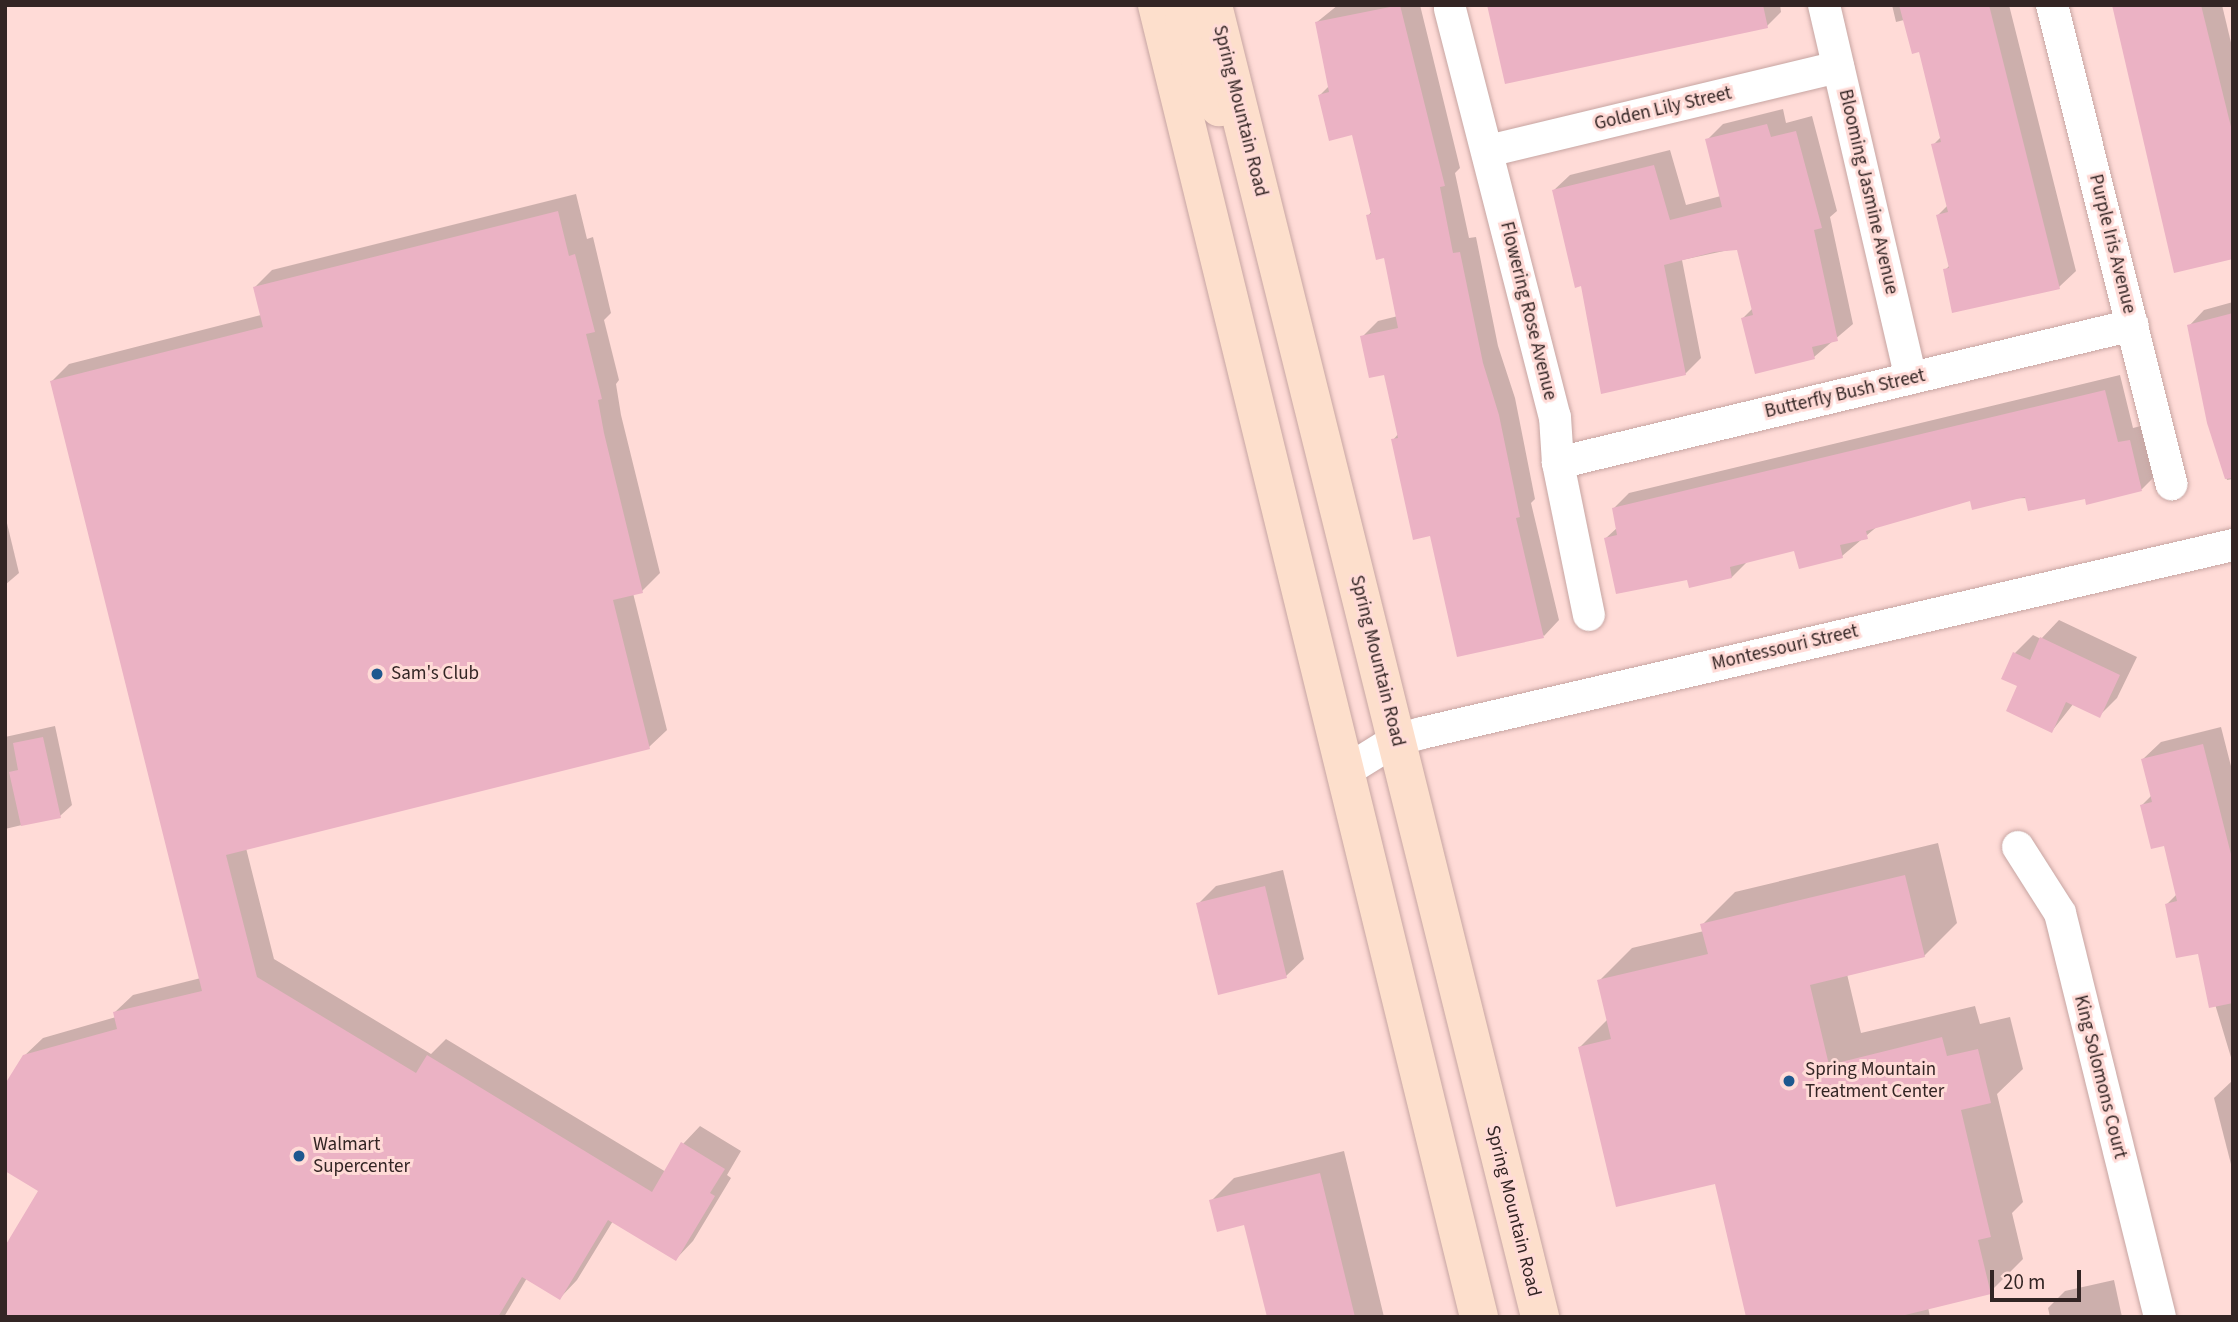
<!DOCTYPE html>
<html>
<head>
<meta charset="utf-8">
<style>
	body { margin:0 }
	#map { position:relative; width:2238px; height:1322px; overflow:hidden; background:#ffdbd7; font-family:"Source Sans 3",sans-serif }
	div>[style] { position:absolute }
	.shadow>* { inset:0; background:#0003 }
	.building>* { inset:0; background:#ebb2c4 }
	.roads { filter:drop-shadow(0 0 2px #c7a5a2) drop-shadow(0 0 2px #c7a5a2) }
	.minor>* { height:32px; margin:-16px; padding:0 16px; transform-origin:16px; border-radius:16px; background:#fff }
	.secondary>* { height:38px; margin:-19px; padding:0 19px; transform-origin:19px; border-radius:19px; background:#fddfcc }
	.dots>* { width:19px; height:19px; translate:-50% -50%; box-sizing:border-box; border:4px solid #ffdbd7; border-radius:50% }
	span { translate:-50% -50%; white-space:nowrap; text-align:center; line-height:1.15; -webkit-text-stroke:6px #ffdbd7; paint-order:stroke }
	.street-label { font-size:19px; color:#332524 }
	.poi-label { font-size:19px; color:#332524 }
	.left { translate:0 -50%; text-align:left }
	.frame { position:absolute; inset:0; border:7px solid #332524; pointer-events:none }
	.scale { position:absolute; left:1990px; top:1270px; width:91px; height:32px; box-sizing:border-box; border:4px solid #332524; border-top:0; padding-left:9px; font-size:21px; line-height:24px; white-space:nowrap; color:#332524; -webkit-text-stroke:5px #ffdbd7; paint-order:stroke }
</style>
</head>
<body>
<div id="map">
	<div class="shadow">
		<div style="clip-path:polygon(1338px 5px,1420px 5px,1460px 168px,1455px 173px,1469px 238px,1476px 237px,1498px 346px,1515px 398px,1535px 499px,1531px 503px,1559px 620px,1544px 636px,1432px 534px,1393px 440px,1399px 433px,1385px 372px,1362px 337px,1378px 321px,1398px 316px,1385px 256px,1368px 216px,1372px 211px,1353px 133px,1320px 95px,1330px 85px,1317px 22px)"></div>
		<div style="clip-path:polygon(1489px 5px,1780px 5px,1781px 12px,1767px 26px)"></div>
		<div style="clip-path:polygon(1892px 5px,2009px 5px,2076px 271px,2059px 287px,1945px 270px,1950px 265px,1938px 215px,1948px 205px,1933px 145px,1941px 137px,1920px 50px,1904px 20px,1896px 22px)"></div>
		<div style="clip-path:polygon(2114px 5px,2222px 5px,2233px 51px,2233px 257px)"></div>
		<div style="clip-path:polygon(1783px 109px,1786px 123px,1812px 116px,1837px 211px,1830px 217px,1853px 324px,1814px 357px,1743px 318px,1753px 308px,1738px 248px,1682px 260px,1701px 358px,1685px 374px,1582px 284px,1554px 190px,1570px 175px,1670px 150px,1686px 205px,1721px 196px,1707px 140px,1723px 124px)"></div>
		<div style="clip-path:polygon(576px 194px,587px 239px,593px 237px,611px 313px,604px 320px,619px 380px,616px 384px,621px 415px,660px 573px,642px 591px,633px 593px,667px 730px,649px 747px,246px 848px,274px 959px,431px 1054px,446px 1039px,666px 1172px,683px 1144px,700px 1126px,741px 1151px,727px 1175px,731px 1178px,693px 1241px,676px 1259px,613px 1221px,577px 1280px,560px 1298px,527px 1278px,504px 1317px,5px 1317px,40px 1190px,24px 1056px,43px 1038px,116px 1017px,115px 1012px,133px 995px,201px 978px,52px 381px,69px 364px,261px 315px,255px 287px,272px 270px)"></div>
		<div style="clip-path:polygon(2233px 302px,2233px 479px,2227px 480px,2209px 423px,2189px 326px,2204px 310px)"></div>
		<div style="clip-path:polygon(2120px 375px,2133px 428px,2145px 425px,2157px 474px,2142px 489px,2086px 497px,1971px 499px,1879px 525px,1842px 556px,1796px 549px,1748px 561px,1732px 577px,1689px 578px,1606px 538px,1618px 527px,1614px 508px,1629px 493px)"></div>
		<div style="clip-path:polygon(5px 515px,19px 573px,5px 585px)"></div>
		<div style="clip-path:polygon(2059px 620px,2137px 657px,2117px 698px,2099px 716px,2074px 703px,2052px 731px,2019px 685px,2003px 678px,2015px 653px,2033px 635px,2041px 639px)"></div>
		<div style="clip-path:polygon(55px 726px,72px 805px,60px 816px,5px 829px,5px 737px)"></div>
		<div style="clip-path:polygon(2221px 727px,2233px 774px,2233px 1064px,2199px 951px,2167px 904px,2177px 894px,2165px 843px,2142px 805px,2152px 795px,2143px 759px,2161px 742px)"></div>
		<div style="clip-path:polygon(1938px 843px,1957px 923px,1924px 956px,1847px 974px,1861px 1033px,1975px 1006px,1980px 1024px,2010px 1017px,2023px 1069px,1997px 1094px,2023px 1202px,2012px 1213px,2023px 1259px,1990px 1292px,1928px 1307px,1930px 1317px,1748px 1317px,1716px 1182px,1580px 1047px,1608px 1019px,1599px 981px,1632px 948px,1704px 931px,1702px 925px,1735px 892px)"></div>
		<div style="clip-path:polygon(1283px 870px,1304px 959px,1286px 976px,1198px 904px,1216px 886px)"></div>
		<div style="clip-path:polygon(2233px 1080px,2233px 1172px,2214px 1098px)"></div>
		<div style="clip-path:polygon(1344px 1151px,1384px 1317px,1268px 1317px,1246px 1223px,1211px 1201px,1234px 1178px)"></div>
		<div style="clip-path:polygon(2114px 1280px,2122px 1317px,2050px 1317px,2048px 1308px,2065px 1291px)"></div>
	</div>
	<div class="building">
		<div style="clip-path:polygon(1400px 5px,1445px 186px,1440px 187px,1453px 253px,1460px 252px,1483px 363px,1499px 415px,1520px 517px,1516px 518px,1544px 638px,1457px 657px,1430px 536px,1413px 540px,1391px 439px,1398px 438px,1384px 375px,1369px 378px,1360px 336px,1398px 328px,1384px 258px,1376px 260px,1366px 215px,1371px 214px,1352px 135px,1329px 141px,1318px 95px,1329px 92px,1315px 22px)"></div>
		<div style="clip-path:polygon(1487px 5px,1763px 5px,1768px 28px,1505px 84px)"></div>
		<div style="clip-path:polygon(1899px 5px,1989px 5px,2060px 289px,1952px 313px,1943px 269px,1949px 268px,1936px 215px,1948px 212px,1931px 144px,1941px 142px,1919px 52px,1912px 54px)"></div>
		<div style="clip-path:polygon(2112px 5px,2201px 5px,2233px 135px,2233px 259px,2174px 273px)"></div>
		<div style="clip-path:polygon(1767px 124px,1771px 137px,1796px 131px,1822px 228px,1814px 230px,1838px 341px,1812px 347px,1815px 359px,1755px 374px,1741px 318px,1753px 315px,1737px 250px,1714px 252px,1664px 265px,1686px 375px,1601px 394px,1581px 286px,1575px 288px,1552px 190px,1654px 165px,1670px 220px,1722px 207px,1705px 139px)"></div>
		<div style="clip-path:polygon(558px 211px,569px 256px,575px 254px,595px 332px,586px 334px,602px 399px,598px 400px,604px 433px,643px 593px,613px 600px,650px 749px,226px 855px,257px 977px,416px 1073px,427px 1055px,652px 1192px,681px 1142px,725px 1169px,710px 1193px,715px 1196px,676px 1261px,608px 1220px,560px 1300px,522px 1277px,498px 1317px,5px 1317px,5px 1246px,38px 1191px,5px 1171px,5px 1084px,23px 1055px,117px 1029px,113px 1012px,202px 991px,50px 381px,263px 327px,253px 287px)"></div>
		<div style="clip-path:polygon(2233px 313px,2233px 478px,2225px 479px,2207px 423px,2187px 325px)"></div>
		<div style="clip-path:polygon(2105px 390px,2118px 442px,2130px 440px,2142px 491px,2086px 505px,2085px 499px,2028px 511px,2025px 497px,1972px 510px,1970px 501px,1866px 531px,1868px 539px,1840px 545px,1843px 558px,1799px 569px,1794px 551px,1730px 567px,1732px 578px,1689px 588px,1687px 580px,1616px 594px,1604px 538px,1617px 535px,1612px 508px)"></div>
		<div style="clip-path:polygon(2040px 637px,2120px 675px,2100px 718px,2066px 702px,2052px 733px,2006px 711px,2017px 686px,2001px 679px,2013px 652px,2030px 660px)"></div>
		<div style="clip-path:polygon(43px 737px,61px 818px,21px 826px,9px 772px,18px 770px,13px 743px)"></div>
		<div style="clip-path:polygon(2203px 744px,2233px 862px,2233px 1003px,2209px 1008px,2198px 954px,2176px 958px,2165px 904px,2177px 901px,2164px 846px,2151px 849px,2140px 805px,2152px 802px,2141px 759px)"></div>
		<div style="clip-path:polygon(1905px 875px,1925px 957px,1810px 985px,1829px 1065px,1942px 1037px,1947px 1056px,1978px 1049px,1991px 1103px,1961px 1110px,1991px 1237px,1978px 1240px,1991px 1294px,1897px 1317px,1746px 1317px,1715px 1184px,1616px 1207px,1578px 1047px,1611px 1039px,1597px 980px,1708px 954px,1700px 924px)"></div>
		<div style="clip-path:polygon(1265px 886px,1287px 978px,1218px 995px,1196px 903px)"></div>
		<div style="clip-path:polygon(1320px 1173px,1355px 1317px,1267px 1317px,1244px 1225px,1217px 1232px,1209px 1200px)"></div>
	</div>
	<div class="roads">
		<div class="minor">
			<div style="left:1824px;top:5px;width:383px;rotate:76.9deg"></div>
			<div style="left:2052px;top:5px;width:494px;rotate:76deg"></div>
			<div style="left:1450px;top:9px;width:421px;rotate:75.6deg"></div>
			<div style="left:1555px;top:417px;width:46px;rotate:86.3deg"></div>
			<div style="left:1558px;top:463px;width:155px;rotate:78.5deg"></div>
			<div style="left:1488px;top:151px;width:360px;rotate:-13.5deg"></div>
			<div style="left:1558px;top:463px;width:591px;rotate:-13.5deg"></div>
			<div style="left:1346px;top:771px;width:59px;rotate:-31.8deg"></div>
			<div style="left:1396px;top:740px;width:27px;rotate:-15deg"></div>
			<div style="left:1422px;top:733px;width:833px;rotate:-13.05deg"></div>
			<div style="left:2018px;top:847px;width:78px;rotate:57.5deg"></div>
			<div style="left:2060px;top:913px;width:416px;rotate:76.1deg"></div>
		</div>
		<div class="secondary">
			<div style="left:1157px;top:5px;width:1351px;rotate:76.21deg"></div>
			<div style="left:1172px;top:5px;width:18px;rotate:49deg"></div>
			<div style="left:1184px;top:19px;width:95px;rotate:68.3deg"></div>
			<div style="left:1213px;top:5px;width:1352px;rotate:76deg"></div>
		</div>
	</div>
	<div class="dots">
		<div style="left:377px;top:674px;background:#1e588f"></div>
		<div style="left:1789px;top:1081px;background:#1e588f"></div>
		<div style="left:299px;top:1156px;background:#1e588f"></div>
	</div>
	<div class="street-label">
		<span style="left:1663px;top:109px;rotate:-13deg">Golden Lily Street</span>
		<span style="left:1240px;top:111px;rotate:76deg">Spring Mountain Road</span>
		<span style="left:1868px;top:192px;rotate:77deg">Blooming Jasmine Avenue</span>
		<span style="left:2112px;top:244px;rotate:76deg">Purple Iris Avenue</span>
		<span style="left:1528px;top:311px;rotate:76deg">Flowering Rose Avenue</span>
		<span style="left:1845px;top:394px;rotate:-13deg">Butterfly Bush Street</span>
		<span style="left:1785px;top:648px;rotate:-13deg">Montessouri Street</span>
		<span style="left:1377px;top:661px;rotate:76deg">Spring Mountain Road</span>
		<span style="left:2100px;top:1077px;rotate:76deg">King Solomons Court</span>
		<span style="left:1513px;top:1211px;rotate:76deg">Spring Mountain Road</span>
	</div>
	<div class="poi-label">
		<span class="left" style="left:391px;top:674px">Sam's Club</span>
		<span class="left" style="left:1805px;top:1081px">Spring Mountain<br>Treatment Center</span>
		<span class="left" style="left:313px;top:1156px">Walmart<br>Supercenter</span>
	</div>
	<div class="frame"></div>
	<div class="scale">20 m</div>
</div>
</body>
</html>
